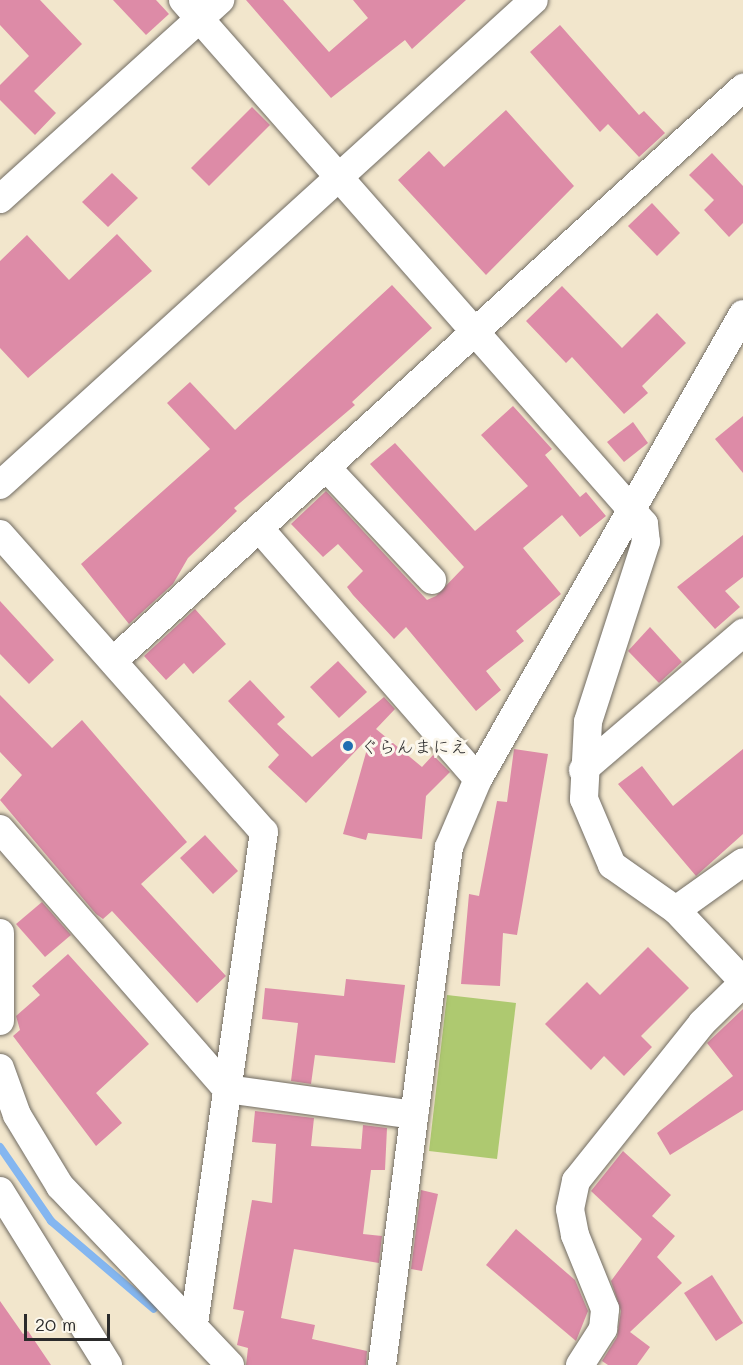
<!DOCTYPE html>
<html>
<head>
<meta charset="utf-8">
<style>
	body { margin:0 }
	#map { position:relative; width:743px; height:1365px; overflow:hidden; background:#f2e6cc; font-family:Mali,"Klee One",sans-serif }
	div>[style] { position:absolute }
	.green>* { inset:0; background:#aec970 }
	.stream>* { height:8px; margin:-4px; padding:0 4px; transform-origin:4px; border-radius:4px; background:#84b6f0 }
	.building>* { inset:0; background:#dd8ba7 }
	.roads { filter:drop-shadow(0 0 2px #716c63) drop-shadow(0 0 2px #716c63) }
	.minor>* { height:28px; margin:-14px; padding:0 14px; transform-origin:14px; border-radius:14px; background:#fff }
	.dots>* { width:16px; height:16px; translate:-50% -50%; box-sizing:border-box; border:3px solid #fbf7ec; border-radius:50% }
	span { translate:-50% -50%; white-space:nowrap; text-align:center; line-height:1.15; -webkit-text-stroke:6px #fbf7ec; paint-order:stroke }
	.poi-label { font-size:18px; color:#2b2b2b }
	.left { translate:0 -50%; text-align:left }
	.scale { position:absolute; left:24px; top:1314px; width:86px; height:27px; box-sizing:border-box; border:3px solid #2b2b2b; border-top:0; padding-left:8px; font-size:18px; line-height:21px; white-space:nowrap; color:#2b2b2b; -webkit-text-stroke:4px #fbf7ec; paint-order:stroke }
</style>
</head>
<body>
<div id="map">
	<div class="green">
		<div style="clip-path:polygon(447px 995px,516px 1003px,497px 1159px,429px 1151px)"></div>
	</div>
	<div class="stream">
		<div style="left:0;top:1147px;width:90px;rotate:55.4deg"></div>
		<div style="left:51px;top:1221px;width:135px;rotate:40.5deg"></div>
	</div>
	<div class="building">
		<div style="clip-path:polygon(0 0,40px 0,82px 44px,34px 91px,56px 113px,35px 135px,0 100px,0 85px,29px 56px,0 25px)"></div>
		<div style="clip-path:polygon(113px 0,156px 0,169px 14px,146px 35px)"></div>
		<div style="clip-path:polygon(246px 0,283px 0,329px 52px,368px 18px,353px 0,466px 0,412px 49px,405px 40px,331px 98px)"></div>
		<div style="clip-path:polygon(560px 25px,639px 115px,644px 111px,665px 133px,639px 157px,608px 124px,600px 132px,530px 52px)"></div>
		<div style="clip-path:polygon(252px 107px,270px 125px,209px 186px,191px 168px)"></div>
		<div style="clip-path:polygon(506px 110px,574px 186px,486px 275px,398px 180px,429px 151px,444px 167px)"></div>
		<div style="clip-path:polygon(712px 153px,743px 186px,743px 223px,729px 237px,704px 210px,714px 200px,689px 175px)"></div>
		<div style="clip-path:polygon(112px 173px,138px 198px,108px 227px,82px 202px)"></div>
		<div style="clip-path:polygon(652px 203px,680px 233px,657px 256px,628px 226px)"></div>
		<div style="clip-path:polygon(117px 234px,152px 271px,28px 378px,0 348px,0 261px,27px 235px,69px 280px)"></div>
		<div style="clip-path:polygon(392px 285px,432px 328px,352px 402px,355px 405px,234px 508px,237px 511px,188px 558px,173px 584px,129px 624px,81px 564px,210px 449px,167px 403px,190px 382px,235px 430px)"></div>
		<div style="clip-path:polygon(562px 286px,622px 348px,657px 313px,686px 343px,642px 386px,648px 393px,624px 414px,572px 357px,566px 363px,526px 321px)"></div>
		<div style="clip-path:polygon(513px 406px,552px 449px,545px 455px,580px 497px,586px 492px,606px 516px,580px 537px,562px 515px,523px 548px,561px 594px,516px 631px,524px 641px,486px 671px,501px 690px,476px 711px,406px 627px,394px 639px,353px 595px,347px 587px,363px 571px,338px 544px,323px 557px,291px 524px,326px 491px,427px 600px,436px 596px,464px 567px,370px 464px,395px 443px,475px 531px,528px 486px,481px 435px)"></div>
		<div style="clip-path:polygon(743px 416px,743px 473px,715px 439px)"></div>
		<div style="clip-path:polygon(633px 422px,648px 443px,624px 462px,607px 442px)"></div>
		<div style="clip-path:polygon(743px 535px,743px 577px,725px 591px,740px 607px,715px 629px,677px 587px)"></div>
		<div style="clip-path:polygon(0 601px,54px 660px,29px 684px,0 654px)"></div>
		<div style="clip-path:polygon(195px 609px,226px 644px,193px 674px,184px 663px,166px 680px,144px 656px)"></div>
		<div style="clip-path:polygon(650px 627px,682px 662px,659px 683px,628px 651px)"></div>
		<div style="clip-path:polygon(338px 661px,367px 692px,339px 718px,310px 687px)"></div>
		<div style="clip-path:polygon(250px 680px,285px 717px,277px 724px,312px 757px,384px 697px,395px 709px,376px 729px,422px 767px,433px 755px,450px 772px,426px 796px,422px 839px,368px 833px,366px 840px,343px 834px,371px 735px,306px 803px,268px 767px,279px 755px,228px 701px)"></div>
		<div style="clip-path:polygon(0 695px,52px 748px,82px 720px,187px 842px,141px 884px,226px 976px,197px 1003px,112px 911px,103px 919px,96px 914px,0 800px,22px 775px,0 752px)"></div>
		<div style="clip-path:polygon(514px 749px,548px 754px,517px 935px,503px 933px,500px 986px,461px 984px,469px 894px,479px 896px,497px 801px,507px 802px)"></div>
		<div style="clip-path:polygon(743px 749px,743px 834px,696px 876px,618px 784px,642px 766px,673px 806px)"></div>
		<div style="clip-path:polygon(205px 835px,238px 871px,213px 894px,180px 858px)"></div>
		<div style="clip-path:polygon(42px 902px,71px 935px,45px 957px,16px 924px)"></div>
		<div style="clip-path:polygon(648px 947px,689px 988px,641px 1036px,652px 1047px,624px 1076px,604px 1056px,591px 1070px,545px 1024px,587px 982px,600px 995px)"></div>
		<div style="clip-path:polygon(68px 954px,149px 1044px,96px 1093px,122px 1123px,96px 1146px,13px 1036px,20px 1030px,16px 1016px,40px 995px,32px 986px)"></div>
		<div style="clip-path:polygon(346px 979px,405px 985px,395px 1063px,315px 1055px,311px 1084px,291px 1081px,298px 1023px,262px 1019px,265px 988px,344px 996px)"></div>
		<div style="clip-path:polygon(743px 1009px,743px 1110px,670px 1155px,657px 1133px,733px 1076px,707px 1043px)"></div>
		<div style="clip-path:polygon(255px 1111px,314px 1118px,311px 1146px,361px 1149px,363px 1125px,387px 1128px,385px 1170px,371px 1170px,363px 1234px,382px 1236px,379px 1263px,294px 1249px,281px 1318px,315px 1325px,312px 1339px,367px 1351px,366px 1365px,246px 1365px,248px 1348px,237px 1345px,244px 1311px,233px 1309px,252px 1200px,272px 1203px,276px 1144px,252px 1142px)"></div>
		<div style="clip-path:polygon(623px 1151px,671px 1195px,652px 1216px,675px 1236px,657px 1257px,682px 1283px,630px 1332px,650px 1347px,637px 1365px,608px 1365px,602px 1361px,617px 1337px,621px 1311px,611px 1281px,642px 1239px,591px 1191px)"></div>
		<div style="clip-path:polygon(421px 1190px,438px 1194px,422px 1271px,411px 1269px)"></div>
		<div style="clip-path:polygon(516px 1229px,575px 1280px,588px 1311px,576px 1341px,486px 1265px)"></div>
		<div style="clip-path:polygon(712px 1275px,743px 1323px,716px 1341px,684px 1293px)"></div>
		<div style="clip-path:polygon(0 1301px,23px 1334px,28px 1331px,51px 1365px,0 1365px)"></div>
	</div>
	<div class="roads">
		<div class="minor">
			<div style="left:183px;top:0;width:698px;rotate:48.66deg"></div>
			<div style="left:644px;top:524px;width:18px;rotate:84deg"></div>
			<div style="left:646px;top:542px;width:189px;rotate:107.9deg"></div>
			<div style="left:588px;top:722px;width:77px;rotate:93deg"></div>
			<div style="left:584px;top:799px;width:72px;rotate:67deg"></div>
			<div style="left:612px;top:865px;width:78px;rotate:35.1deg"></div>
			<div style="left:676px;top:910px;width:98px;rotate:46.7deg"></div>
			<div style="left:0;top:199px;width:297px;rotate:-42.1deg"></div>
			<div style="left:326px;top:467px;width:155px;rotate:46.8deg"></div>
			<div style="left:0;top:485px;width:721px;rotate:-42.25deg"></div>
			<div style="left:259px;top:528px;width:333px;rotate:48.9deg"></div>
			<div style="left:0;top:534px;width:398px;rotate:48.5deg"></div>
			<div style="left:264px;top:832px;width:496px;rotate:98.1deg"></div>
			<div style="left:113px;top:661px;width:852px;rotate:-42.29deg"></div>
			<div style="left:583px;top:770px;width:211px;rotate:-40.6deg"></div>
			<div style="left:0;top:829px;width:345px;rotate:48.9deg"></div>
			<div style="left:227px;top:1089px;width:189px;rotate:7.9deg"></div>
			<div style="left:676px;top:910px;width:82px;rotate:-35.6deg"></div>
			<div style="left:0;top:933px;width:88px;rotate:90deg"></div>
			<div style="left:0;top:1068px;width:50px;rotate:70.1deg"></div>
			<div style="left:17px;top:1115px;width:83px;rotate:58.8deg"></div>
			<div style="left:60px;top:1186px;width:247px;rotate:46.5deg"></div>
			<div style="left:0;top:1191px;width:205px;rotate:58.2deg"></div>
			<div style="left:382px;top:1365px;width:522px;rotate:-82.63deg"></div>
			<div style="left:449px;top:847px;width:74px;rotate:-66.9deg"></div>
			<div style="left:478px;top:779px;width:535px;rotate:-60.32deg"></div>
			<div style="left:580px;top:1365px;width:43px;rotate:-57.4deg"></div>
			<div style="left:603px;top:1329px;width:20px;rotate:-84deg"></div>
			<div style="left:605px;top:1309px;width:80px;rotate:-112.1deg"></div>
			<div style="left:575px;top:1235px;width:26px;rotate:-101deg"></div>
			<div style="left:570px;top:1209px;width:29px;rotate:-78deg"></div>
			<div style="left:576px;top:1181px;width:202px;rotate:-51.4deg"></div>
			<div style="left:702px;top:1023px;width:57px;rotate:-44.3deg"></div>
		</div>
	</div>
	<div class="dots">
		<div style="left:348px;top:746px;background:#1f6fb2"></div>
	</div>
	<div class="poi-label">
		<span class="left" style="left:360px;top:746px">ぐらんまにえ</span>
	</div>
	<div class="scale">20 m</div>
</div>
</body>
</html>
